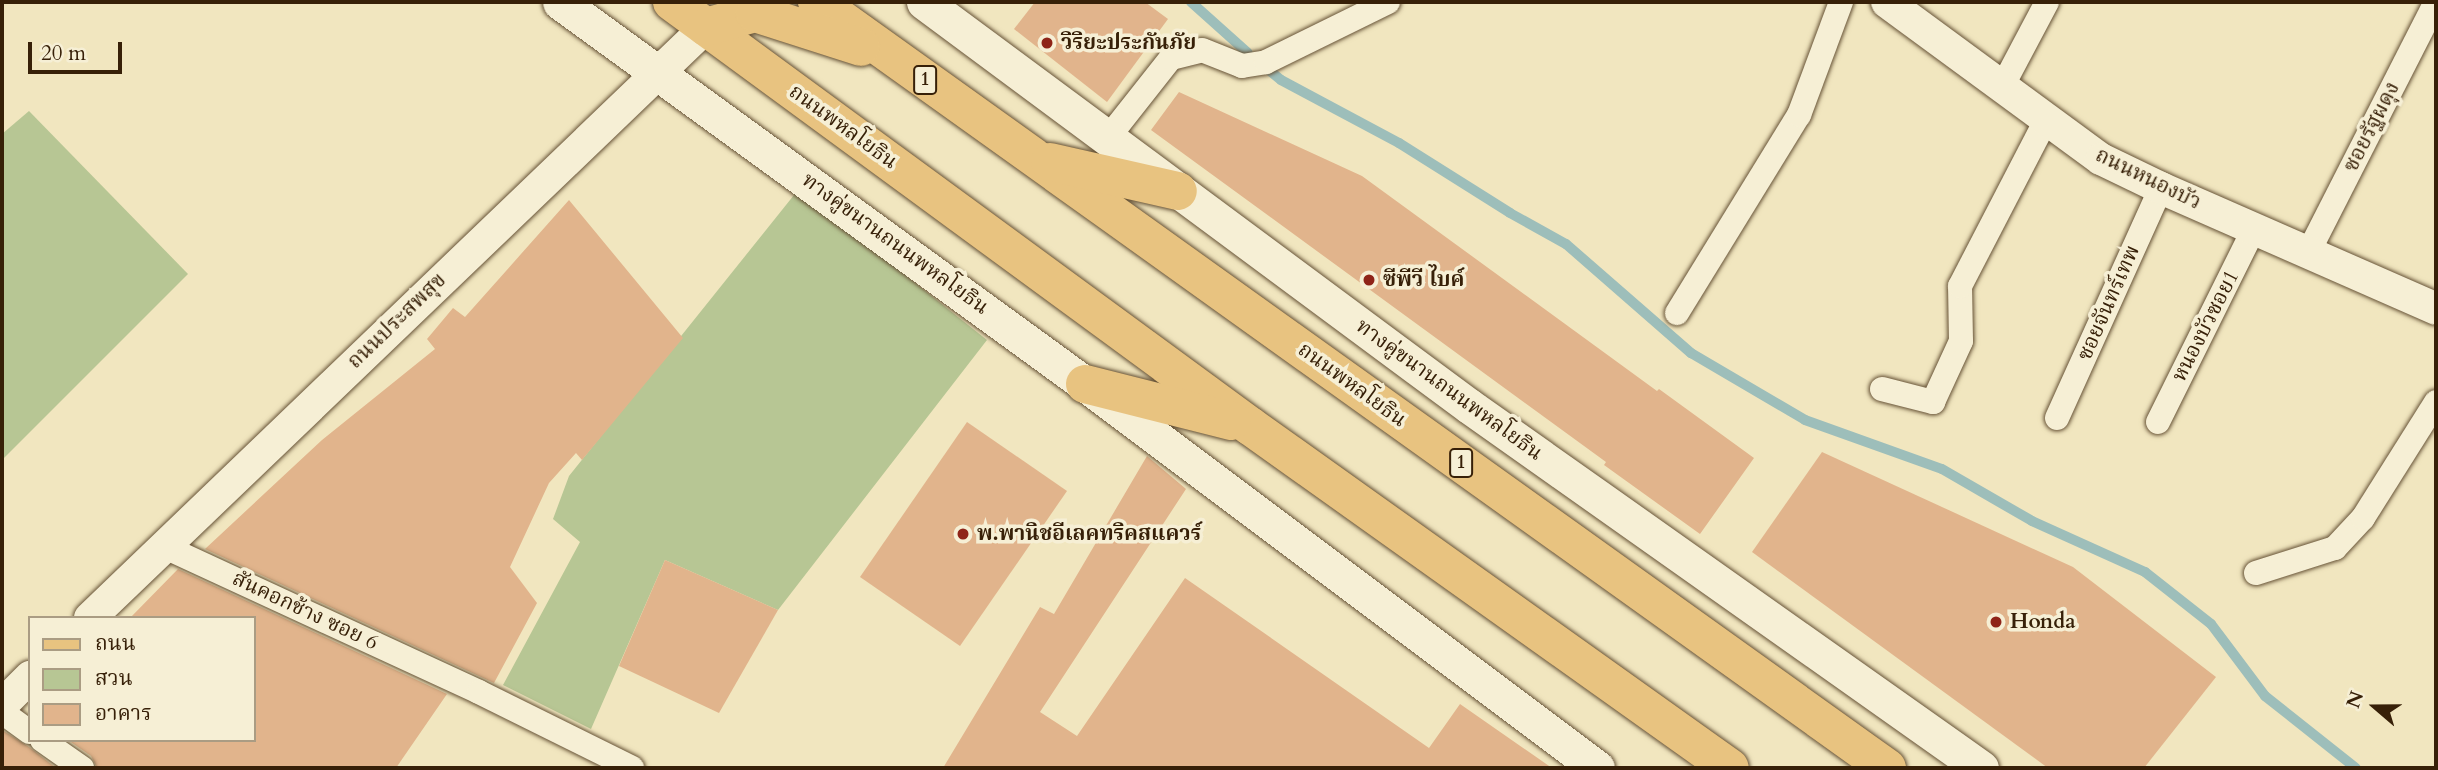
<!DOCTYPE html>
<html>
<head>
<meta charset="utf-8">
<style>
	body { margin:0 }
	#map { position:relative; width:2438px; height:770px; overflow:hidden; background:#f1e6bf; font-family:Cardo,"Noto Serif Thai",serif }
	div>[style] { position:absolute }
	.green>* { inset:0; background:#b7c694 }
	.stream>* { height:10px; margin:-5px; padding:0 5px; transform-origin:5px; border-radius:5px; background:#9dbeba }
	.building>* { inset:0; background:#e1b48c }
	.roads { filter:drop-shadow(0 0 2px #665236) drop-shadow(0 0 2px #665236) }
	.minor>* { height:24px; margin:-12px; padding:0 12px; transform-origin:12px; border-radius:12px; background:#f6efd5 }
	.tertiary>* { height:32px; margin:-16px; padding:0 16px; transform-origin:16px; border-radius:16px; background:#f6efd5 }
	.secondary>* { height:35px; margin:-17.5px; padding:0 17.5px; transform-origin:17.5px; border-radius:17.5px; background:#f6efd5 }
	.primary>* { height:38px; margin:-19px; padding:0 19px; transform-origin:19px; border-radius:19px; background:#e8c380 }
	.dots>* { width:19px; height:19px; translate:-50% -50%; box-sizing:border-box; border:4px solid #f6efd5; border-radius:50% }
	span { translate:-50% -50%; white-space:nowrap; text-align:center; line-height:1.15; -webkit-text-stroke:7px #f6efd5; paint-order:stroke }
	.shield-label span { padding:2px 5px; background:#f6efd5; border:2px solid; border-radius:5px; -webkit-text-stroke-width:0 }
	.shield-label { font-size:19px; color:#372008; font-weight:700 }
	.poi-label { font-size:21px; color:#372008; font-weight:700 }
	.left { translate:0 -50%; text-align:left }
	.street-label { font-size:21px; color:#372008 }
	.frame { position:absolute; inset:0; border:4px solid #372008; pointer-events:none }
	.legend { position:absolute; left:28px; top:616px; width:228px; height:126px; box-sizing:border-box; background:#f6efd5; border:2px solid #aa9c83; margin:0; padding:9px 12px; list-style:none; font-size:21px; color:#372008 }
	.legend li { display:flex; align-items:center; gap:14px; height:35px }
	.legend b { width:35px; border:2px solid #aa9c83 }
	.north { position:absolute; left:2340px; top:672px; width:70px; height:70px; -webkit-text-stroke:5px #f6efd5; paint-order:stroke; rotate:290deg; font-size:19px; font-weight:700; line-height:28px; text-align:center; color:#372008 }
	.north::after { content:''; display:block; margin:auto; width:24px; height:32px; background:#372008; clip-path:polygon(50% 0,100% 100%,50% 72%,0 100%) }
	.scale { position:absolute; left:28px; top:42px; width:94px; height:32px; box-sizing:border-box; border:4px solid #372008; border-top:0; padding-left:9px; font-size:21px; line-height:24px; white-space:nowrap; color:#372008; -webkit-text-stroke:5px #f6efd5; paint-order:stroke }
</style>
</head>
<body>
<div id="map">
	<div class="green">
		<div style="clip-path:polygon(29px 111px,188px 274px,2px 460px,2px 134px)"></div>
		<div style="clip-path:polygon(798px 190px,987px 340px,778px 610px,665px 560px,591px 729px,503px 685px,580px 542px,553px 519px,569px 476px)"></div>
	</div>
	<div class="stream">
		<div style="left:1191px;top:2px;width:76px;rotate:41.8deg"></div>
		<div style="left:1270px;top:71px;width:14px;rotate:39deg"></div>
		<div style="left:1281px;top:80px;width:134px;rotate:28.1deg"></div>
		<div style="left:1399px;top:143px;width:131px;rotate:32.2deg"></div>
		<div style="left:1510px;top:213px;width:64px;rotate:29deg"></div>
		<div style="left:1566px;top:244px;width:166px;rotate:41.1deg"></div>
		<div style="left:1691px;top:353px;width:132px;rotate:30.4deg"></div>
		<div style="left:1805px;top:420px;width:145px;rotate:19.7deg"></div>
		<div style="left:1942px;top:469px;width:104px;rotate:30deg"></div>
		<div style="left:2032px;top:521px;width:124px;rotate:24.3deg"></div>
		<div style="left:2145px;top:572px;width:84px;rotate:38.2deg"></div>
		<div style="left:2211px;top:624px;width:90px;rotate:53.1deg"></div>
		<div style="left:2265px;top:696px;width:116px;rotate:38.4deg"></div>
	</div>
	<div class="building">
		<div style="clip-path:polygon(1035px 2px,1145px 2px,1168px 19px,1107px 102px,1014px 29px)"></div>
		<div style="clip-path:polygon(1179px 92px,1362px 176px,1657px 391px,1659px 389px,1754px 458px,1700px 534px,1604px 465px,1606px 462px,1151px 130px)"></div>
		<div style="clip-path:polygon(569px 200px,683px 338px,582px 460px,576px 453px,549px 483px,510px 567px,537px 603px,494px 683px,205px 549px,322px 440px,435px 349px,427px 339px,453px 308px,465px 317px)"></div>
		<div style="clip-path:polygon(967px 422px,1067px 491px,960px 646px,860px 577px)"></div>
		<div style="clip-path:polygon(1822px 452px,2073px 567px,2216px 677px,2144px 768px,2048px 768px,1752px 552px)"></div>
		<div style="clip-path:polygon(1147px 456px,1186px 489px,1040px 712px,1077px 736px,1185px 578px,1429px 748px,1460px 704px,1552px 768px,943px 768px,1040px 607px,1054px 614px)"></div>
		<div style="clip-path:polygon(665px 560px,778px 610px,719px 713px,619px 666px)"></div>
		<div style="clip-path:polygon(178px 569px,447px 694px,396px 768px,97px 768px,91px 756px,68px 740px,254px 740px,254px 618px,130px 618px)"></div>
		<div style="clip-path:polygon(2px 730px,29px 747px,56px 768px,2px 768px)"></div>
	</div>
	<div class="roads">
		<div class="minor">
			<div style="left:2002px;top:87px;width:96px;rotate:-62.1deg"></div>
			<div style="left:1107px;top:139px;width:103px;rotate:-51.7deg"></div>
			<div style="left:1171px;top:58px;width:32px;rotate:-14deg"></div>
			<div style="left:1202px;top:50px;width:43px;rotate:21.8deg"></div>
			<div style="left:1242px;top:66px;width:24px;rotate:-9deg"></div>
			<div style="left:1266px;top:62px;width:136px;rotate:-26.2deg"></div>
			<div style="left:2308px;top:253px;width:282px;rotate:-63deg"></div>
			<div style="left:1677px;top:313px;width:233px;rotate:-58.4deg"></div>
			<div style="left:1799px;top:115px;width:121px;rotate:-69.6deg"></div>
			<div style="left:1882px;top:389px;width:53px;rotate:14.3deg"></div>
			<div style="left:1933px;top:402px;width:67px;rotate:-65.3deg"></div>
			<div style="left:1961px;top:341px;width:55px;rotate:-91deg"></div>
			<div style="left:1960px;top:286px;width:187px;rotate:-62.6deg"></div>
			<div style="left:2057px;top:418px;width:252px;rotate:-65.7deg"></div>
			<div style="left:2158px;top:422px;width:216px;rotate:-63.6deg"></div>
			<div style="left:163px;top:546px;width:348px;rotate:24.8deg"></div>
			<div style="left:479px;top:692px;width:171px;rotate:26.4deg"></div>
			<div style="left:2256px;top:573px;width:83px;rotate:-17.6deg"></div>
			<div style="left:2335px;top:548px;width:41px;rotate:-47deg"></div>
			<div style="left:2363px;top:518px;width:137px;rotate:-57.8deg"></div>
			<div style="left:2px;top:712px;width:34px;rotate:36deg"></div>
			<div style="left:42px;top:740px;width:49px;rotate:35deg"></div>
		</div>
		<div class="tertiary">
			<div style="left:1887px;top:2px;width:265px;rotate:36.3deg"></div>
			<div style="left:2101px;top:159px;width:67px;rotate:25.8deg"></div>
			<div style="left:2161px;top:188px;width:300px;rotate:23.7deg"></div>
			<div style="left:90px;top:618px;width:854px;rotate:-43.81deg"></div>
			<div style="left:2px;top:705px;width:40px;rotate:-45deg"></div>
		</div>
		<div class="secondary">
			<div style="left:560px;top:2px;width:649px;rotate:36.04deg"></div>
			<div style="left:1085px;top:384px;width:640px;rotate:36.87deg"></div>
			<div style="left:924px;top:2px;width:678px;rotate:36.55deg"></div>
			<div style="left:1469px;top:406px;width:627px;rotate:35.26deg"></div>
		</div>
		<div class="primary">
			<div style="left:672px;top:2px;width:717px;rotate:36.26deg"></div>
			<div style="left:1250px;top:426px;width:589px;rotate:35.47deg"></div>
			<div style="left:817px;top:2px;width:1316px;rotate:35.6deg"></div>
			<div style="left:706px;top:27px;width:51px;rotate:-15.9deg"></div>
			<div style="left:755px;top:13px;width:111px;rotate:17.8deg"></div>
			<div style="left:1050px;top:162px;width:131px;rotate:12.8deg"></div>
			<div style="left:1085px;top:384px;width:151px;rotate:14.2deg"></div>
		</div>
	</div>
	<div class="dots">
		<div style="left:1047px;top:43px;background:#8f2418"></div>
		<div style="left:1369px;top:280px;background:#8f2418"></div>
		<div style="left:963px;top:534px;background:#8f2418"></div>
		<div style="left:1996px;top:622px;background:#8f2418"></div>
	</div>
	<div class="shield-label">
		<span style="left:925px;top:80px">1</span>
		<span style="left:1461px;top:463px">1</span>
	</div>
	<div class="poi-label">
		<span class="left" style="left:1061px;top:43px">วิริยะประกันภัย</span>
		<span class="left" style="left:1383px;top:280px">ซีพีวี ไบค์</span>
		<span class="left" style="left:977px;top:534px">พ.พานิชอีเลคทริคสแควร์</span>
		<span class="left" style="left:2010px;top:622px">Honda</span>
	</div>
	<div class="street-label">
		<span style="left:843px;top:127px;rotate:36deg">ถนนพหลโยธิน</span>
		<span style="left:2372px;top:127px;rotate:-63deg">ซอยรัฐผดุง</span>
		<span style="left:2148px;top:179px;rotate:26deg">ถนนหนองบัว</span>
		<span style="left:895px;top:244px;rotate:36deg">ทางคู่ขนานถนนพหลโยธิน</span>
		<span style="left:2109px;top:303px;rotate:-66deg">ซอยจันทร์เทพ</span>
		<span style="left:397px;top:321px;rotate:-44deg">ถนนประสพสุข</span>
		<span style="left:2206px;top:326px;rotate:-63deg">หนองบัวซอย1</span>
		<span style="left:1352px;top:385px;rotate:36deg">ถนนพหลโยธิน</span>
		<span style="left:1449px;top:390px;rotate:36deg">ทางคู่ขนานถนนพหลโยธิน</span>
		<span style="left:305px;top:611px;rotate:25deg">สันคอกช้าง ซอย 6</span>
	</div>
	<div class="frame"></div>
	<ul class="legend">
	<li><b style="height:9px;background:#e8c380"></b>ถนน</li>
	<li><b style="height:19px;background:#b7c694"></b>สวน</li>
	<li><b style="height:19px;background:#e1b48c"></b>อาคาร</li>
	</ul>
	<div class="north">N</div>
	<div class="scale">20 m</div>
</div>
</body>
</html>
